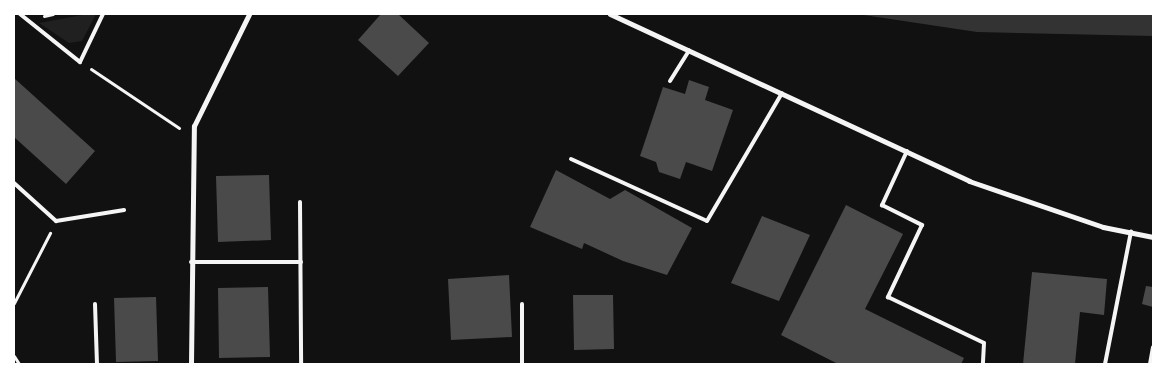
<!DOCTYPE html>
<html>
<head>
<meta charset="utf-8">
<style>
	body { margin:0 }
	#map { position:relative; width:1167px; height:378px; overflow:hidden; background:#111; font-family:"Golos Text",sans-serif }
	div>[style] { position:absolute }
	.green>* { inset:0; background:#202020 }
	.water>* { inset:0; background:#333 }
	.building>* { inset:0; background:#4a4a4a }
	.path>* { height:3px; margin:-1.5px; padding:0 1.5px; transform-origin:1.5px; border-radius:1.5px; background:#f5f5f5 }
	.service>* { height:4px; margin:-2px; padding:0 2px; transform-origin:2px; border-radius:2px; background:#f5f5f5 }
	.minor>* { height:5px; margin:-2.5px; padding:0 2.5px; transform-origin:2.5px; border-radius:2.5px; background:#f5f5f5 }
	span { translate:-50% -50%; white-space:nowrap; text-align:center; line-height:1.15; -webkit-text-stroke:4.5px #fff; paint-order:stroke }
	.frame { position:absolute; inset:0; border:15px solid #fff; pointer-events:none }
</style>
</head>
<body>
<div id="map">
	<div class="green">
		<div style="clip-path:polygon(88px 14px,96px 14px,82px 41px,69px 43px,39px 23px)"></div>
	</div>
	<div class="water">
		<div style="clip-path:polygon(857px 14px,1153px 14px,1153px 36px,977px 32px)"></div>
	</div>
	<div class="building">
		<div style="clip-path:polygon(381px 14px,398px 14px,429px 43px,398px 76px,358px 40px)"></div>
		<div style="clip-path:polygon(14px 78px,95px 151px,66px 184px,14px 137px)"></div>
		<div style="clip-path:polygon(689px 80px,709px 87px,705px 100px,733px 110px,712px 171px,686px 162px,680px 179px,659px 172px,656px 162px,640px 156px,663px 87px,685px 94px)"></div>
		<div style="clip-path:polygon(556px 170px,610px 199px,625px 190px,692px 228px,667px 275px,623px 261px,584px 243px,582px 249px,530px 227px)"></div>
		<div style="clip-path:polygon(269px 175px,271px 240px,218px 242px,216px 176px)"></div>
		<div style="clip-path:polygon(846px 205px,903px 234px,865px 309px,964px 358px,961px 364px,838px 364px,781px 335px)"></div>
		<div style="clip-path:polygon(762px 216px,810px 235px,779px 301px,731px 283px)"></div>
		<div style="clip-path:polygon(1032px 272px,1107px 279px,1104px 315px,1080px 312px,1075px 364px,1023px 364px)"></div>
		<div style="clip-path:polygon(509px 275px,512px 337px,451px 340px,448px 279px)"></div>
		<div style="clip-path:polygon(1146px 286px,1153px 287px,1153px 307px,1142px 304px)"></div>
		<div style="clip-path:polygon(268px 287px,270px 357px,219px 358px,218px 288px)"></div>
		<div style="clip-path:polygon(573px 295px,613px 295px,614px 349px,574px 350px)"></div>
		<div style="clip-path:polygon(156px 297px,158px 361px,116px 362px,114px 298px)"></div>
	</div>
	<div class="path">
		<div style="left:44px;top:16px;width:9px;rotate:-13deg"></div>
		<div style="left:91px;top:69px;width:106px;rotate:33.8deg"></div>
		<div style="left:14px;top:303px;width:79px;rotate:-62.8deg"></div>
		<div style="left:14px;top:356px;width:9px;rotate:58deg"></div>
	</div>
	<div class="service">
		<div style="left:20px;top:14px;width:77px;rotate:38.7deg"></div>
		<div style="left:80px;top:62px;width:53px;rotate:-64.4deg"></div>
		<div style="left:670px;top:81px;width:36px;rotate:-58deg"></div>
		<div style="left:907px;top:151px;width:60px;rotate:114.8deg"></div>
		<div style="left:882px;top:205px;width:45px;rotate:26.6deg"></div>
		<div style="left:922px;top:225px;width:80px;rotate:115.3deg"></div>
		<div style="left:888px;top:297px;width:106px;rotate:25.6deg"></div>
		<div style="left:984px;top:343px;width:21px;rotate:93deg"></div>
		<div style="left:571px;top:159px;width:149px;rotate:24.5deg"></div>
		<div style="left:707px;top:221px;width:148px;rotate:-59.6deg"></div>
		<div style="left:14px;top:183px;width:57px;rotate:42.1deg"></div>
		<div style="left:56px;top:221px;width:69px;rotate:-9.2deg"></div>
		<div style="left:300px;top:202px;width:162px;rotate:89.6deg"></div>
		<div style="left:191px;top:262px;width:110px"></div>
		<div style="left:95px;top:304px;width:60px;rotate:88.1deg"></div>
		<div style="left:522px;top:304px;width:60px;rotate:90deg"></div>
		<div style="left:1105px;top:364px;width:135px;rotate:-78.9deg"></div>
		<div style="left:1150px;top:364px;width:17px;rotate:-80deg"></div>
	</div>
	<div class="minor">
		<div style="left:610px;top:14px;width:396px;rotate:24.9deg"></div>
		<div style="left:969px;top:181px;width:142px;rotate:18.9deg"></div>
		<div style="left:1103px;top:227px;width:51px;rotate:11.3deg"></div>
		<div style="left:191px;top:364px;width:238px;rotate:-89.3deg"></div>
		<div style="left:194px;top:126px;width:125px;rotate:-63.8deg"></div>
	</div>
	<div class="frame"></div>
</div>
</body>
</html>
